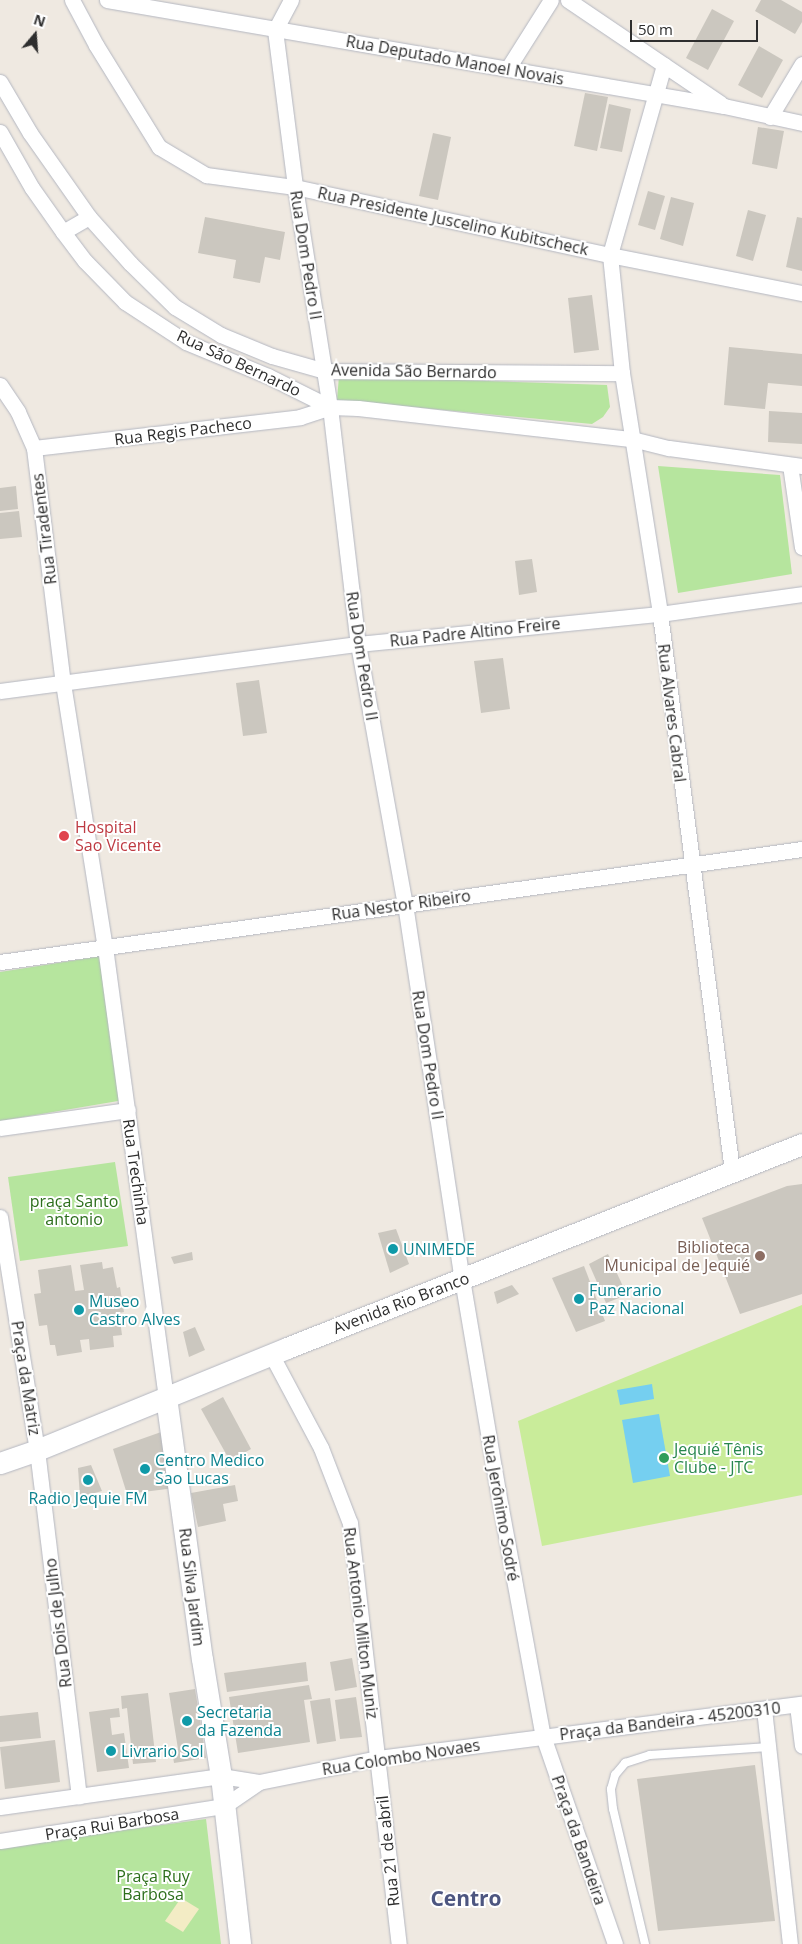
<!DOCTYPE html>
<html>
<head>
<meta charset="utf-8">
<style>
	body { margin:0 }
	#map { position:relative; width:802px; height:1944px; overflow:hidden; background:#efe9e1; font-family:"Open Sans",sans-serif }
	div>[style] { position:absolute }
	.green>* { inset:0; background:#b6e59e }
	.sand>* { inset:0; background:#f3ecc5 }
	.pitch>* { inset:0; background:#c9ec9a }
	.water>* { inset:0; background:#75cff0 }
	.building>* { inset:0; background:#cbc7bf }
	.roads { filter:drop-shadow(0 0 1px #b4b7c1) drop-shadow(0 0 1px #b4b7c1) }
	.service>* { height:8px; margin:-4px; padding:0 4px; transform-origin:4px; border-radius:4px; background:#fff }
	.minor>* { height:15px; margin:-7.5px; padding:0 7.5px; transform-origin:7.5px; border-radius:7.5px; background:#fff }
	.secondary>* { height:21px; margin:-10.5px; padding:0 10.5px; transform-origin:10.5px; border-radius:10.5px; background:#fff }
	.dots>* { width:14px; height:14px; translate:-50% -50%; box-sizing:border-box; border:2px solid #fff; border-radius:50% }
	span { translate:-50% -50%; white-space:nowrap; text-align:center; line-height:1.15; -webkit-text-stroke:4px #fff; paint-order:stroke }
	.street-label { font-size:16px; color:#2e2e2e }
	.health-label { font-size:16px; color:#be3a42 }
	.left { translate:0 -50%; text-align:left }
	.park-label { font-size:16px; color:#2c6e1b }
	.education-label { font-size:16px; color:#785e54 }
	.right { translate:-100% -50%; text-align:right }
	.culture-label { font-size:16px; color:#0d838f }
	.leisure-label { font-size:16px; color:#27864d }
	.district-label { font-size:21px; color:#4d5680; font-weight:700 }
	.north { position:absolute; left:10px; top:10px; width:50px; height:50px; -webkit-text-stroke:4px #fff; paint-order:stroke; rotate:18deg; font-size:14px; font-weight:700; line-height:20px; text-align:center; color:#2e2e2e }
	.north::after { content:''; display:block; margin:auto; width:18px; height:22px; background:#2e2e2e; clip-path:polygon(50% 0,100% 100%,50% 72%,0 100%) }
	.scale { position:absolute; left:630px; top:20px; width:128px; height:22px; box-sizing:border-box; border:2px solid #2e2e2e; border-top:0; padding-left:6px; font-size:15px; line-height:18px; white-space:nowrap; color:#2e2e2e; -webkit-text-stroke:4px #fff; paint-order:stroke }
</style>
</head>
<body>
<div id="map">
	<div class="green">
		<div style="clip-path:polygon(339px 376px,607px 385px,610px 407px,603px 417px,592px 424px,337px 400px)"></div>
		<div style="clip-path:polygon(658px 466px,780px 475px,792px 574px,678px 593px)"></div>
		<div style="clip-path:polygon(102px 956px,124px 1100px,0 1121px,0 972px)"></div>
		<div style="clip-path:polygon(115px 1162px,128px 1246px,20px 1261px,8px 1177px)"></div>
		<div style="clip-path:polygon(206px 1819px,221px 1944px,0 1944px,0 1847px)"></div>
	</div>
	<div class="sand">
		<div style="clip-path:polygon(181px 1898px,199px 1909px,183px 1932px,165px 1921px)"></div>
	</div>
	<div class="pitch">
		<div style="clip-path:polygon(802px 1305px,802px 1495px,542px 1546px,518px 1421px)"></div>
	</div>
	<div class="water">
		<div style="clip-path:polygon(652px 1384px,654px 1399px,620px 1405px,617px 1390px)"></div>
		<div style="clip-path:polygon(659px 1414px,670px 1476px,633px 1483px,622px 1420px)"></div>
	</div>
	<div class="building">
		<div style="clip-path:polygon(761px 0,781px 0,802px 12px,802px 22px,795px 34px,755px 11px)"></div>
		<div style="clip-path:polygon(712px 9px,734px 21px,708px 70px,686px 58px)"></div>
		<div style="clip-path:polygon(759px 46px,783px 60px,762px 98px,738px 85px)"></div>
		<div style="clip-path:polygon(585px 93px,608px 97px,597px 151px,574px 146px)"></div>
		<div style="clip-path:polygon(609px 104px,631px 109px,622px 152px,600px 148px)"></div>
		<div style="clip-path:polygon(758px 127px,784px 131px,777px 169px,752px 164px)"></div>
		<div style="clip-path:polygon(433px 133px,451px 137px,438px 200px,419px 196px)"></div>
		<div style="clip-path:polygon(648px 191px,665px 196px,655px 230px,638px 225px)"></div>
		<div style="clip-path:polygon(671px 197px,694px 203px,683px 246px,660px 239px)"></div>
		<div style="clip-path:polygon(748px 210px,766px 215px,753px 261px,736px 256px)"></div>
		<div style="clip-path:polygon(205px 217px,285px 232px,280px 260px,265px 257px,260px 283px,233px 278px,236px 260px,198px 253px)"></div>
		<div style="clip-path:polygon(797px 217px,802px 218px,802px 271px,786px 267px)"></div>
		<div style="clip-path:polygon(592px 295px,599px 350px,574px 353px,568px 298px)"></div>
		<div style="clip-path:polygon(729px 347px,802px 354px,802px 386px,768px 383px,765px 409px,724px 405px)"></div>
		<div style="clip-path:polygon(769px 411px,802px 413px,802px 444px,768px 442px)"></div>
		<div style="clip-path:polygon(16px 486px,18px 509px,0 511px,0 488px)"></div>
		<div style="clip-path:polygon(19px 511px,22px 537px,0 539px,0 513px)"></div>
		<div style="clip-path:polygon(532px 559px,537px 592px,519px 595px,515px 561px)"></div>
		<div style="clip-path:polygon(503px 658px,510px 709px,481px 713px,474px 661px)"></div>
		<div style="clip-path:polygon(259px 680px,267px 733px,243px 736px,236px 683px)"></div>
		<div style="clip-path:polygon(802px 1184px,802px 1294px,740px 1314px,702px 1218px,787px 1186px)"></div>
		<div style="clip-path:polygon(396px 1229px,409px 1264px,390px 1273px,378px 1233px)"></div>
		<div style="clip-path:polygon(192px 1252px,193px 1260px,174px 1264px,171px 1257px)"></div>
		<div style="clip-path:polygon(608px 1254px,627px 1295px,606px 1303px,589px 1264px)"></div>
		<div style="clip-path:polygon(102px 1262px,103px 1269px,113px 1267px,117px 1288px,120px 1287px,124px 1312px,119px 1313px,122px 1335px,113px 1336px,114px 1347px,90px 1350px,89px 1339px,80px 1340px,82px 1352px,57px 1356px,55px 1345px,50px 1345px,47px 1325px,39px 1326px,34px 1294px,41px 1293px,38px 1270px,71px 1265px,75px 1291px,84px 1290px,80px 1265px)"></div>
		<div style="clip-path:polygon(584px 1266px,605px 1321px,576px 1332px,552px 1278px)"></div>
		<div style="clip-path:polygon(512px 1285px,519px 1294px,497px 1304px,494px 1292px)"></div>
		<div style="clip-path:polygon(195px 1327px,205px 1350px,189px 1357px,183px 1332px)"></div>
		<div style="clip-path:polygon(223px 1397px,251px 1449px,230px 1461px,201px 1409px)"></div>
		<div style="clip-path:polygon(164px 1431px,175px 1488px,127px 1494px,113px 1449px)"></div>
		<div style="clip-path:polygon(91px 1465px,102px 1491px,80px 1497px,78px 1468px)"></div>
		<div style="clip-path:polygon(235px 1485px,238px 1501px,223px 1504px,226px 1521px,198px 1527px,191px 1493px)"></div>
		<div style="clip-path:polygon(352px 1658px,357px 1687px,335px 1691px,330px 1662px)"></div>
		<div style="clip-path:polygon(306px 1662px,308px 1681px,227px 1692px,224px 1673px)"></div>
		<div style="clip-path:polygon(309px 1685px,312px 1699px,304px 1700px,310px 1742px,238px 1753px,229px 1697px)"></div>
		<div style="clip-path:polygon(195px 1689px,206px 1758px,174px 1763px,172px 1750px,178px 1749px,169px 1693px)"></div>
		<div style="clip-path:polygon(148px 1693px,156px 1762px,133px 1764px,127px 1708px,122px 1709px,121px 1696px)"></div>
		<div style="clip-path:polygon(356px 1697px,362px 1737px,340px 1739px,335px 1700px)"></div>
		<div style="clip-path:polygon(330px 1698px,336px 1741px,317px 1744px,310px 1701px)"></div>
		<div style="clip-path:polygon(119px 1708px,120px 1717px,110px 1718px,112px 1735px,124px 1733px,129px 1768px,97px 1772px,89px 1712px)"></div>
		<div style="clip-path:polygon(38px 1712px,41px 1738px,0 1742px,0 1716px)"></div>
		<div style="clip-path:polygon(55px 1740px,60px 1782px,5px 1789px,0 1747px)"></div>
		<div style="clip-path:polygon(755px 1765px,775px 1921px,658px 1931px,637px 1779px)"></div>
	</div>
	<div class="roads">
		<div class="service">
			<div style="left:645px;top:1944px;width:139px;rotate:-103.3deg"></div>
			<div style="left:613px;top:1809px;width:20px;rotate:-96deg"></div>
			<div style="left:611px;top:1789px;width:15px;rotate:-74deg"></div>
			<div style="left:615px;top:1775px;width:16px;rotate:-50deg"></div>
			<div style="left:625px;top:1763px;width:26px;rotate:-18deg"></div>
			<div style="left:650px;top:1755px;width:119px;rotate:-3.8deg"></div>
		</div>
		<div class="minor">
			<div style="left:72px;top:0;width:51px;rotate:61.9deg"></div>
			<div style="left:96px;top:45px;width:120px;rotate:58.3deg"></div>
			<div style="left:159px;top:147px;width:55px;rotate:30.8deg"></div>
			<div style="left:206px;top:175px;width:90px;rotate:7.7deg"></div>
			<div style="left:295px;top:187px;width:322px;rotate:12.2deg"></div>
			<div style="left:610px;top:255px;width:196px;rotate:11.2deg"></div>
			<div style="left:107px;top:0;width:626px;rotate:9.75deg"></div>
			<div style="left:724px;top:106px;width:80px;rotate:12.3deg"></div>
			<div style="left:291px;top:0;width:34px;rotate:118deg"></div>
			<div style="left:275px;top:30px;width:158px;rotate:82.7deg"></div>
			<div style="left:295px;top:187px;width:223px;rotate:81deg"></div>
			<div style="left:330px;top:407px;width:239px;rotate:83.3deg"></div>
			<div style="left:358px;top:644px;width:264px;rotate:79.8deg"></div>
			<div style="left:405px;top:904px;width:379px;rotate:81.4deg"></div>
			<div style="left:462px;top:1279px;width:216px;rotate:80.4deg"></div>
			<div style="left:498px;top:1492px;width:248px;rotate:79.6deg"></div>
			<div style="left:543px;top:1736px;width:220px;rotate:70.9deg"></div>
			<div style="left:568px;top:0;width:184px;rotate:34.1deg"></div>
			<div style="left:664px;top:65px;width:198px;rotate:105.9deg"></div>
			<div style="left:610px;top:255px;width:119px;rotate:84.2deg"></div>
			<div style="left:622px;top:373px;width:244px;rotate:81deg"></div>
			<div style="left:660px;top:614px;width:562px;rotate:82.63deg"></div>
			<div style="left:508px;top:68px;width:80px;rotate:-57.7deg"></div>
			<div style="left:0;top:82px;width:59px;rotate:59.5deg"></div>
			<div style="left:30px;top:133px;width:103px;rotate:54.9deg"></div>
			<div style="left:89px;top:217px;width:62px;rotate:48.3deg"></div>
			<div style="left:130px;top:263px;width:63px;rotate:44.4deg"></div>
			<div style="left:175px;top:307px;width:54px;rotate:31.3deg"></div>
			<div style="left:221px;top:335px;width:55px;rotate:22.4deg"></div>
			<div style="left:272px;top:356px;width:55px;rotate:15.8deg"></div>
			<div style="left:325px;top:371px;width:297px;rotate:0.4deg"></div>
			<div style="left:770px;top:117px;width:62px;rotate:-58.9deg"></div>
			<div style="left:0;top:132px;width:64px;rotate:60.3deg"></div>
			<div style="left:32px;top:188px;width:54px;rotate:54.8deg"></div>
			<div style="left:63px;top:232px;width:36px;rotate:53deg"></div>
			<div style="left:85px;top:261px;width:57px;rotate:45.7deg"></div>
			<div style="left:125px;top:302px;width:73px;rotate:33.3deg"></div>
			<div style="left:186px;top:342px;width:89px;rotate:22.5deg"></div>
			<div style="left:268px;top:376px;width:69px;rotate:26.6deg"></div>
			<div style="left:63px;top:232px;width:30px;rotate:-30deg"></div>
			<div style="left:0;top:385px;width:32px;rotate:56deg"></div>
			<div style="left:18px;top:412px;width:39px;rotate:66deg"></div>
			<div style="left:34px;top:448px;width:237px;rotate:83deg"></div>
			<div style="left:63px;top:683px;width:267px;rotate:81deg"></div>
			<div style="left:105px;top:947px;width:454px;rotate:82.3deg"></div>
			<div style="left:34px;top:448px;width:268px;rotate:-6.6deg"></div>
			<div style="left:300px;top:417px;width:32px;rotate:-18deg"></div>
			<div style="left:330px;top:407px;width:28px;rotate:2deg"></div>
			<div style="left:358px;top:408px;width:276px;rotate:6.5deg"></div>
			<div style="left:632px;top:439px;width:38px;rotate:14deg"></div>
			<div style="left:669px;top:448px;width:134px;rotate:7.7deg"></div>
			<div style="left:790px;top:465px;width:83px;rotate:81.7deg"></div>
			<div style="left:0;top:691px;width:361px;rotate:-7.5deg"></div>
			<div style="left:358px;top:644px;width:303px;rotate:-5.7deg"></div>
			<div style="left:660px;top:614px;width:143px;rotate:-8deg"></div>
			<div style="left:0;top:962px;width:810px;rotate:-8.02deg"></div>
			<div style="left:0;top:1128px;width:129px;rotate:-8deg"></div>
			<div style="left:0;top:1217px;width:236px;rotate:81deg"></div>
			<div style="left:37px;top:1450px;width:349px;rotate:83.1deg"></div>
			<div style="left:271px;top:1354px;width:106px;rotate:62deg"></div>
			<div style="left:321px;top:1448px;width:80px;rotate:68.9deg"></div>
			<div style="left:350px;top:1523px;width:424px;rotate:83.4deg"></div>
			<div style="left:797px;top:1705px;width:41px;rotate:83deg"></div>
			<div style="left:764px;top:1709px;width:236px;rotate:83.7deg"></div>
			<div style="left:0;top:1807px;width:223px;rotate:-8deg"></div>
			<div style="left:221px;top:1776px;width:38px;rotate:9deg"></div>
			<div style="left:259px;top:1782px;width:121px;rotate:-11.4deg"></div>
			<div style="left:378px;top:1758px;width:427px;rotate:-7.3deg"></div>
			<div style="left:0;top:1841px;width:227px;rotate:-8.9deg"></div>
			<div style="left:224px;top:1806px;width:42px;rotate:-34.4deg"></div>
		</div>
		<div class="secondary">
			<div style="left:166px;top:1397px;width:264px;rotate:82.2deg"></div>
			<div style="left:202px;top:1659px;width:119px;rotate:80.8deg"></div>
			<div style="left:221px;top:1776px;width:169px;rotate:83.5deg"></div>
			<div style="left:0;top:1463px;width:39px;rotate:-19deg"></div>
			<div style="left:37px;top:1450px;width:270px;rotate:-22.2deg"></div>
			<div style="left:287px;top:1348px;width:554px;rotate:-21.61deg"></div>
		</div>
	</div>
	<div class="dots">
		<div style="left:64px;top:836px;background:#e0444e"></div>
		<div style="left:393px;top:1249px;background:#0f9aa8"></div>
		<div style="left:760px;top:1256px;background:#8d6e63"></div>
		<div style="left:579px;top:1299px;background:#0f9aa8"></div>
		<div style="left:79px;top:1310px;background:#0f9aa8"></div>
		<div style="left:664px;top:1458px;background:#2e9e5b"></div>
		<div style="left:145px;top:1469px;background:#0f9aa8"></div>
		<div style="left:88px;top:1480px;background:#0f9aa8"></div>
		<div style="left:187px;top:1721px;background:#0f9aa8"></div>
		<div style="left:111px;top:1751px;background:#0f9aa8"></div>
	</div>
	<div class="street-label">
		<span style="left:455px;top:60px;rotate:10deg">Rua Deputado Manoel Novais</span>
		<span style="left:453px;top:221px;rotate:12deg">Rua Presidente Juscelino Kubitscheck</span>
		<span style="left:306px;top:255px;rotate:81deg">Rua Dom Pedro II</span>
		<span style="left:239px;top:363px;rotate:25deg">Rua São Bernardo</span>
		<span style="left:414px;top:371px;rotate:1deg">Avenida São Bernardo</span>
		<span style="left:183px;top:431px;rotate:-7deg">Rua Regis Pacheco</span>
		<span style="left:44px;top:529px;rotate:-97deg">Rua Tiradentes</span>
		<span style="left:475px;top:632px;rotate:-6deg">Rua Padre Altino Freire</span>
		<span style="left:362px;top:656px;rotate:81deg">Rua Dom Pedro II</span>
		<span style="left:672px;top:713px;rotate:83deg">Rua Alvares Cabral</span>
		<span style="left:401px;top:905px;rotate:-8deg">Rua Nestor Ribeiro</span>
		<span style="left:428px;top:1055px;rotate:81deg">Rua Dom Pedro II</span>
		<span style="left:136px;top:1172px;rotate:82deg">Rua Trechinha</span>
		<span style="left:401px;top:1303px;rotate:-21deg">Avenida Rio Branco</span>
		<span style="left:26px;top:1378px;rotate:81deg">Praça da Matriz</span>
		<span style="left:501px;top:1508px;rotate:80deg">Rua Jerônimo Sodré</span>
		<span style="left:192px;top:1587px;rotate:83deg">Rua Silva Jardim</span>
		<span style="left:58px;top:1623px;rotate:-97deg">Rua Dois de Julho</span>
		<span style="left:361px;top:1623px;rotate:83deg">Rua Antonio Milton Muniz</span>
		<span style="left:670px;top:1721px;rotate:-7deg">Praça da Bandeira - 45200310</span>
		<span style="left:401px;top:1757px;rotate:-9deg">Rua Colombo Novaes</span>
		<span style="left:112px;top:1824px;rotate:-9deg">Praça Rui Barbosa</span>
		<span style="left:579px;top:1840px;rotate:71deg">Praça da Bandeira</span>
		<span style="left:388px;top:1851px;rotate:-96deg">Rua 21 de abril</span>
	</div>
	<div class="health-label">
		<span class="left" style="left:75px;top:836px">Hospital<br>Sao Vicente</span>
	</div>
	<div class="park-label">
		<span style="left:74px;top:1210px">praça Santo<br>antonio</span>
		<span style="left:153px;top:1885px">Praça Ruy<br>Barbosa</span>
	</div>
	<div class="education-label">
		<span class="right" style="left:750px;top:1256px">Biblioteca<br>Municipal de Jequié</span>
	</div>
	<div class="culture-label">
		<span class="left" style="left:403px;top:1249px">UNIMEDE</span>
		<span class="left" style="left:589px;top:1299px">Funerario<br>Paz Nacional</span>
		<span class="left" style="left:89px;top:1310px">Museo<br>Castro Alves</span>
		<span class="left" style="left:155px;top:1469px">Centro Medico<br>Sao Lucas</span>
		<span style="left:88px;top:1498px">Radio Jequie FM</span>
		<span class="left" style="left:197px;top:1721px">Secretaria<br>da Fazenda</span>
		<span class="left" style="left:121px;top:1751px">Livrario Sol</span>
	</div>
	<div class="leisure-label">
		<span class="left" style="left:674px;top:1458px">Jequié Tênis<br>Clube - JTC</span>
	</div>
	<div class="district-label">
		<span style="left:466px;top:1898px">Centro</span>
	</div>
	<div class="north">N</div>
	<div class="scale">50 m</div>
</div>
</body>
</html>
